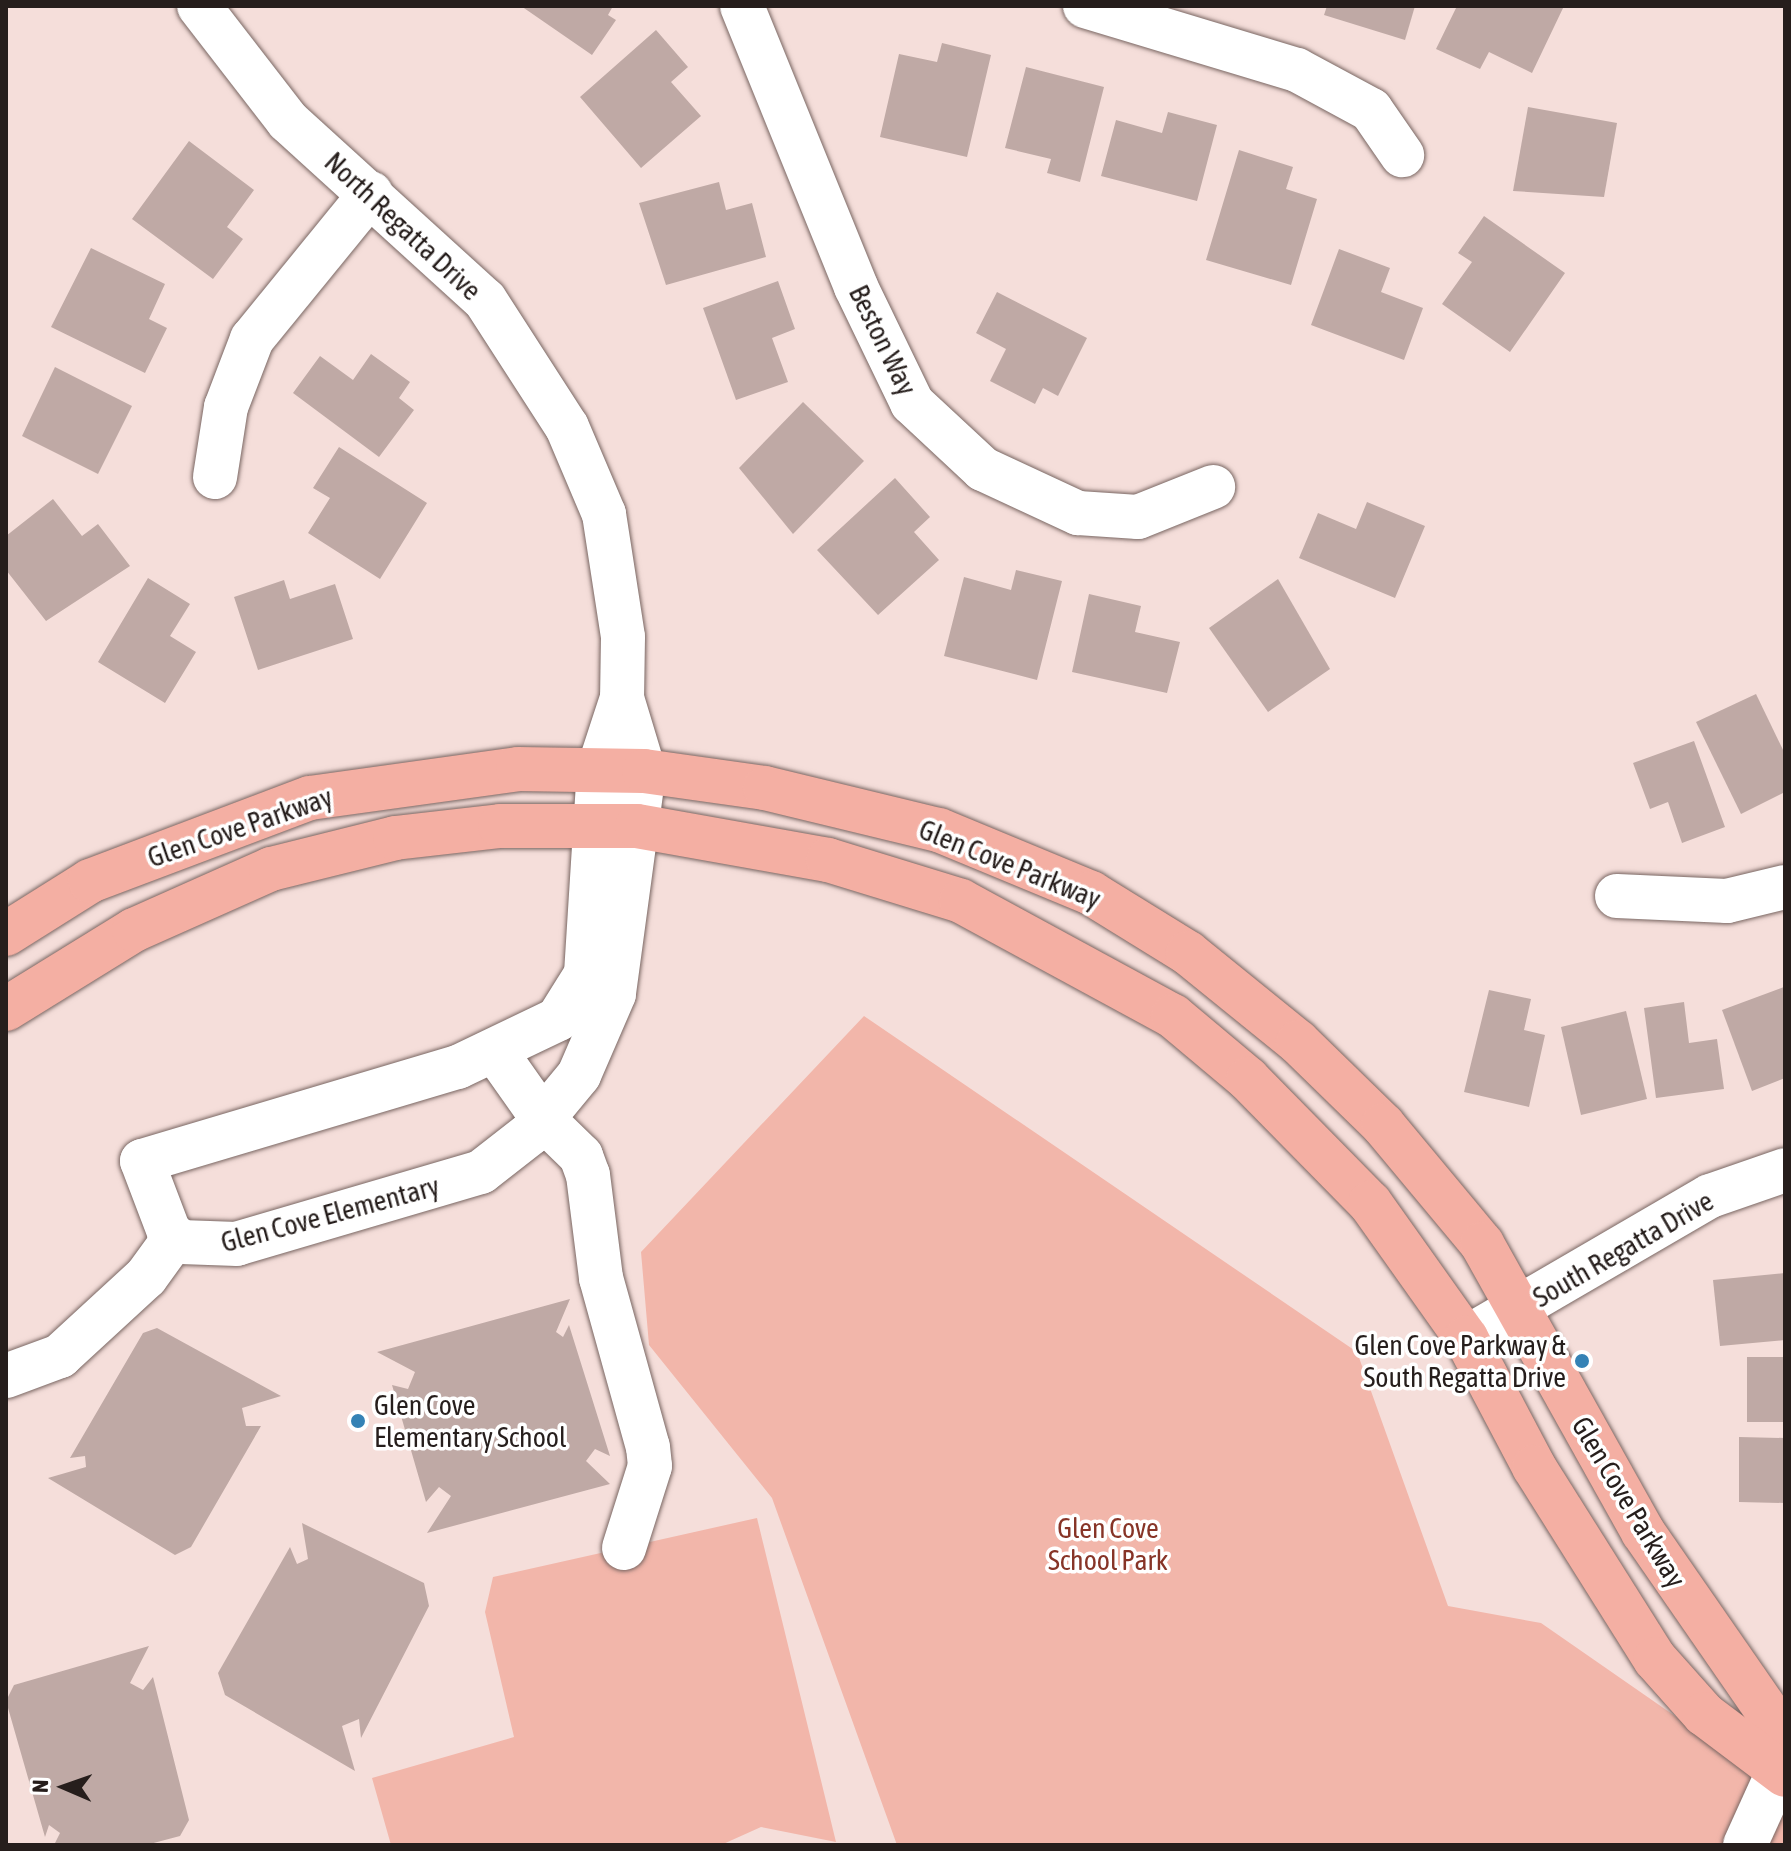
<!DOCTYPE html>
<html>
<head>
<meta charset="utf-8">
<style>
	body { margin:0 }
	#map { position:relative; width:1791px; height:1851px; overflow:hidden; background:#f5deda; font-family:"Asap Condensed",sans-serif }
	div>[style] { position:absolute }
	.green>* { inset:0; background:#f2b6aa }
	.building>* { inset:0; background:#bfa9a5 }
	.roads { filter:drop-shadow(0 0 2px #796662) drop-shadow(0 0 2px #796662) }
	.minor>* { height:44px; margin:-22px; padding:0 22px; transform-origin:22px; border-radius:22px; background:#fff }
	.major>* { height:44px; margin:-22px; padding:0 22px; transform-origin:22px; border-radius:22px; background:#f4afa3 }
	.dots>* { width:22px; height:22px; translate:-50% -50%; box-sizing:border-box; border:4px solid #fff; border-radius:50% }
	span { translate:-50% -50%; white-space:nowrap; text-align:center; line-height:1.15; -webkit-text-stroke:7px #fff; paint-order:stroke }
	.street-label { font-size:28px; color:#261e1c }
	.poi-label { font-size:28px; color:#261e1c }
	.right { translate:-100% -50%; text-align:right }
	.left { translate:0 -50%; text-align:left }
	.park-label { font-size:28px; color:#873427 }
	.frame { position:absolute; inset:0; border:8px solid #261e1c; pointer-events:none }
	.north { position:absolute; left:24px; top:1747px; width:80px; height:80px; -webkit-text-stroke:6px #fff; paint-order:stroke; rotate:272deg; font-size:22px; font-weight:700; line-height:32px; text-align:center; color:#261e1c }
	.north::after { content:''; display:block; margin:auto; width:28px; height:36px; background:#261e1c; clip-path:polygon(50% 0,100% 100%,50% 72%,0 100%) }
</style>
</head>
<body>
<div id="map">
	<div class="green">
		<div style="clip-path:polygon(864px 1016px,1357px 1352px,1448px 1606px,1541px 1623px,1698px 1732px,1785px 1801px,1785px 1845px,897px 1845px,772px 1498px,649px 1345px,641px 1252px)"></div>
		<div style="clip-path:polygon(757px 1518px,836px 1842px,761px 1827px,721px 1845px,391px 1845px,372px 1778px,514px 1737px,485px 1612px,493px 1577px)"></div>
	</div>
	<div class="building">
		<div style="clip-path:polygon(521px 6px,613px 6px,608px 15px,616px 20px,592px 55px)"></div>
		<div style="clip-path:polygon(1327px 6px,1415px 6px,1405px 40px,1324px 15px)"></div>
		<div style="clip-path:polygon(1457px 6px,1564px 6px,1532px 73px,1489px 52px,1480px 69px,1436px 49px)"></div>
		<div style="clip-path:polygon(656px 30px,688px 67px,671px 82px,701px 116px,641px 168px,580px 97px)"></div>
		<div style="clip-path:polygon(942px 43px,991px 55px,967px 157px,880px 137px,899px 54px,937px 62px)"></div>
		<div style="clip-path:polygon(1026px 67px,1104px 87px,1080px 182px,1047px 173px,1051px 159px,1005px 148px)"></div>
		<div style="clip-path:polygon(1528px 107px,1617px 123px,1604px 197px,1513px 191px)"></div>
		<div style="clip-path:polygon(1168px 112px,1217px 125px,1197px 201px,1101px 176px,1116px 120px,1162px 133px)"></div>
		<div style="clip-path:polygon(189px 141px,254px 190px,227px 227px,243px 239px,213px 279px,132px 219px)"></div>
		<div style="clip-path:polygon(1239px 150px,1293px 167px,1286px 189px,1317px 199px,1291px 285px,1206px 260px)"></div>
		<div style="clip-path:polygon(719px 182px,726px 210px,752px 203px,766px 257px,666px 285px,639px 203px)"></div>
		<div style="clip-path:polygon(1484px 216px,1565px 273px,1510px 352px,1442px 304px,1472px 262px,1458px 253px)"></div>
		<div style="clip-path:polygon(91px 248px,165px 284px,149px 319px,167px 328px,145px 373px,51px 327px)"></div>
		<div style="clip-path:polygon(1339px 249px,1390px 268px,1381px 292px,1423px 308px,1404px 360px,1311px 325px)"></div>
		<div style="clip-path:polygon(778px 281px,795px 329px,772px 338px,788px 382px,736px 400px,703px 308px)"></div>
		<div style="clip-path:polygon(997px 292px,1087px 338px,1058px 396px,1043px 388px,1035px 404px,990px 381px,1006px 349px,976px 333px)"></div>
		<div style="clip-path:polygon(371px 354px,410px 382px,399px 398px,414px 410px,379px 457px,293px 393px,320px 356px,353px 380px)"></div>
		<div style="clip-path:polygon(55px 367px,132px 406px,98px 474px,22px 436px)"></div>
		<div style="clip-path:polygon(803px 402px,864px 461px,793px 534px,739px 468px)"></div>
		<div style="clip-path:polygon(339px 447px,427px 503px,380px 579px,308px 533px,330px 498px,313px 488px)"></div>
		<div style="clip-path:polygon(895px 478px,930px 517px,914px 532px,939px 560px,878px 615px,817px 550px)"></div>
		<div style="clip-path:polygon(53px 499px,82px 536px,98px 524px,130px 566px,46px 621px,6px 570px,6px 536px)"></div>
		<div style="clip-path:polygon(1367px 502px,1425px 526px,1395px 598px,1299px 558px,1318px 513px,1356px 529px)"></div>
		<div style="clip-path:polygon(1016px 570px,1062px 581px,1037px 680px,944px 656px,964px 577px,1011px 590px)"></div>
		<div style="clip-path:polygon(148px 578px,190px 604px,170px 636px,196px 652px,165px 703px,98px 662px)"></div>
		<div style="clip-path:polygon(1278px 579px,1330px 669px,1268px 712px,1209px 628px)"></div>
		<div style="clip-path:polygon(284px 580px,290px 599px,335px 584px,353px 639px,258px 670px,234px 597px)"></div>
		<div style="clip-path:polygon(1089px 594px,1141px 606px,1135px 632px,1180px 642px,1167px 693px,1072px 672px)"></div>
		<div style="clip-path:polygon(1756px 694px,1785px 754px,1785px 792px,1741px 814px,1696px 722px)"></div>
		<div style="clip-path:polygon(1694px 741px,1725px 827px,1682px 843px,1668px 802px,1650px 809px,1633px 763px)"></div>
		<div style="clip-path:polygon(1784px 987px,1785px 1078px,1752px 1091px,1722px 1010px)"></div>
		<div style="clip-path:polygon(1489px 990px,1531px 999px,1524px 1030px,1545px 1035px,1529px 1107px,1464px 1092px)"></div>
		<div style="clip-path:polygon(1684px 1002px,1689px 1043px,1717px 1039px,1724px 1089px,1656px 1098px,1644px 1008px)"></div>
		<div style="clip-path:polygon(1626px 1011px,1647px 1099px,1581px 1115px,1561px 1027px)"></div>
		<div style="clip-path:polygon(1785px 1273px,1785px 1340px,1720px 1346px,1713px 1280px)"></div>
		<div style="clip-path:polygon(570px 1299px,556px 1332px,563px 1337px,569px 1325px,610px 1456px,595px 1449px,586px 1461px,610px 1484px,427px 1533px,451px 1496px,439px 1487px,426px 1502px,392px 1385px,408px 1389px,415px 1372px,377px 1352px)"></div>
		<div style="clip-path:polygon(157px 1328px,281px 1396px,242px 1408px,246px 1426px,261px 1426px,191px 1547px,175px 1555px,48px 1478px,86px 1467px,85px 1456px,70px 1458px,143px 1333px)"></div>
		<div style="clip-path:polygon(1747px 1357px,1785px 1357px,1785px 1422px,1747px 1422px)"></div>
		<div style="clip-path:polygon(1739px 1437px,1785px 1438px,1785px 1503px,1739px 1502px)"></div>
		<div style="clip-path:polygon(302px 1523px,424px 1583px,429px 1606px,361px 1738px,359px 1719px,342px 1726px,355px 1771px,225px 1695px,218px 1673px,290px 1547px,297px 1564px,308px 1559px)"></div>
		<div style="clip-path:polygon(149px 1646px,130px 1683px,143px 1690px,153px 1677px,189px 1820px,180px 1836px,146px 1845px,54px 1845px,60px 1833px,49px 1825px,45px 1837px,6px 1701px,14px 1685px)"></div>
	</div>
	<div class="roads">
		<div class="minor">
			<div style="left:199px;top:6px;width:145px;rotate:52.3deg"></div>
			<div style="left:288px;top:121px;width:266px;rotate:42.3deg"></div>
			<div style="left:485px;top:300px;width:151px;rotate:57.2deg"></div>
			<div style="left:567px;top:427px;width:95px;rotate:67deg"></div>
			<div style="left:604px;top:514px;width:124px;rotate:81.2deg"></div>
			<div style="left:623px;top:637px;width:61px;rotate:90.9deg"></div>
			<div style="left:622px;top:698px;width:76px;rotate:73.2deg"></div>
			<div style="left:644px;top:771px;width:225px;rotate:97.7deg"></div>
			<div style="left:614px;top:994px;width:88px;rotate:113.4deg"></div>
			<div style="left:579px;top:1075px;width:75px;rotate:129.6deg"></div>
			<div style="left:531px;top:1133px;width:63px;rotate:142deg"></div>
			<div style="left:481px;top:1172px;width:254px;rotate:163.6deg"></div>
			<div style="left:237px;top:1244px;width:56px;rotate:-178deg"></div>
			<div style="left:181px;top:1242px;width:16px;rotate:-140deg"></div>
			<div style="left:169px;top:1232px;width:76px;rotate:-110.8deg"></div>
			<div style="left:142px;top:1161px;width:330px;rotate:-16.6deg"></div>
			<div style="left:458px;top:1067px;width:111px;rotate:-25.6deg"></div>
			<div style="left:558px;top:1019px;width:53px;rotate:-58.1deg"></div>
			<div style="left:586px;top:974px;width:206px;rotate:-86.4deg"></div>
			<div style="left:599px;top:768px;width:74px;rotate:-71.8deg"></div>
			<div style="left:742px;top:6px;width:303px;rotate:67.9deg"></div>
			<div style="left:856px;top:287px;width:129px;rotate:64.2deg"></div>
			<div style="left:912px;top:403px;width:97px;rotate:42.9deg"></div>
			<div style="left:983px;top:469px;width:105px;rotate:24.9deg"></div>
			<div style="left:1078px;top:513px;width:60px;rotate:3.8deg"></div>
			<div style="left:1138px;top:517px;width:81px;rotate:-21.8deg"></div>
			<div style="left:1085px;top:6px;width:221px;rotate:16.8deg"></div>
			<div style="left:1297px;top:70px;width:84px;rotate:28.4deg"></div>
			<div style="left:1371px;top:110px;width:55px;rotate:55.4deg"></div>
			<div style="left:215px;top:477px;width:71px;rotate:-81.1deg"></div>
			<div style="left:226px;top:407px;width:73px;rotate:-69.1deg"></div>
			<div style="left:252px;top:339px;width:188px;rotate:-50.8deg"></div>
			<div style="left:1617px;top:896px;width:110px;rotate:2.6deg"></div>
			<div style="left:1727px;top:901px;width:60px;rotate:-13.6deg"></div>
			<div style="left:495px;top:1051px;width:83px;rotate:54.8deg"></div>
			<div style="left:543px;top:1119px;width:53px;rotate:44.2deg"></div>
			<div style="left:581px;top:1156px;width:20px;rotate:70deg"></div>
			<div style="left:588px;top:1175px;width:104px;rotate:82.8deg"></div>
			<div style="left:601px;top:1278px;width:175px;rotate:74.5deg"></div>
			<div style="left:648px;top:1447px;width:19px;rotate:84deg"></div>
			<div style="left:650px;top:1466px;width:86px;rotate:107.6deg"></div>
			<div style="left:1466px;top:1338px;width:282px;rotate:-30.2deg"></div>
			<div style="left:1710px;top:1196px;width:79px;rotate:-19.1deg"></div>
			<div style="left:6px;top:1376px;width:58px;rotate:-20.3deg"></div>
			<div style="left:60px;top:1356px;width:117px;rotate:-42.6deg"></div>
			<div style="left:146px;top:1277px;width:49px;rotate:-54.1deg"></div>
			<div style="left:1745px;top:1845px;width:97px;rotate:-65.6deg"></div>
		</div>
		<div class="major">
			<div style="left:6px;top:934px;width:99px;rotate:-32.2deg"></div>
			<div style="left:90px;top:881px;width:235px;rotate:-20.7deg"></div>
			<div style="left:310px;top:798px;width:210px;rotate:-7.9deg"></div>
			<div style="left:518px;top:769px;width:126px;rotate:0.9deg"></div>
			<div style="left:644px;top:771px;width:122px;rotate:8deg"></div>
			<div style="left:765px;top:788px;width:179px;rotate:13.6deg"></div>
			<div style="left:939px;top:830px;width:165px;rotate:22.5deg"></div>
			<div style="left:1091px;top:893px;width:114px;rotate:31.7deg"></div>
			<div style="left:1188px;top:953px;width:141px;rotate:39deg"></div>
			<div style="left:1298px;top:1042px;width:119px;rotate:44.3deg"></div>
			<div style="left:1383px;top:1125px;width:155px;rotate:50.2deg"></div>
			<div style="left:1482px;top:1244px;width:330px;rotate:60.8deg"></div>
			<div style="left:1643px;top:1532px;width:249px;rotate:55.3deg"></div>
			<div style="left:6px;top:1009px;width:150px;rotate:-31.7deg"></div>
			<div style="left:134px;top:930px;width:150px;rotate:-24deg"></div>
			<div style="left:271px;top:869px;width:128px;rotate:-14deg"></div>
			<div style="left:395px;top:838px;width:106px;rotate:-6.5deg"></div>
			<div style="left:500px;top:826px;width:137px"></div>
			<div style="left:637px;top:826px;width:194px;rotate:10.1deg"></div>
			<div style="left:828px;top:860px;width:139px;rotate:17.1deg"></div>
			<div style="left:961px;top:901px;width:241px;rotate:28.5deg"></div>
			<div style="left:1173px;top:1016px;width:98px;rotate:40deg"></div>
			<div style="left:1248px;top:1079px;width:174px;rotate:45.5deg"></div>
			<div style="left:1370px;top:1203px;width:166px;rotate:54.6deg"></div>
			<div style="left:1466px;top:1338px;width:146px;rotate:62.2deg"></div>
			<div style="left:1534px;top:1467px;width:227px;rotate:57.8deg"></div>
			<div style="left:1655px;top:1659px;width:74px;rotate:48.3deg"></div>
			<div style="left:1704px;top:1714px;width:101px;rotate:37deg"></div>
		</div>
	</div>
	<div class="dots">
		<div style="left:1582px;top:1361px;background:#3582b5"></div>
		<div style="left:358px;top:1421px;background:#3582b5"></div>
	</div>
	<div class="street-label">
		<span style="left:403px;top:226px;rotate:43deg">North Regatta Drive</span>
		<span style="left:883px;top:340px;rotate:64deg">Beston Way</span>
		<span style="left:240px;top:827px;rotate:-19deg">Glen Cove Parkway</span>
		<span style="left:1010px;top:864px;rotate:22deg">Glen Cove Parkway</span>
		<span style="left:330px;top:1214px;rotate:-15deg">Glen Cove Elementary</span>
		<span style="left:1623px;top:1249px;rotate:-30deg">South Regatta Drive</span>
		<span style="left:1629px;top:1502px;rotate:59deg">Glen Cove Parkway</span>
	</div>
	<div class="poi-label">
		<span class="right" style="left:1566px;top:1361px">Glen Cove Parkway &amp;<br>South Regatta Drive</span>
		<span class="left" style="left:374px;top:1421px">Glen Cove<br>Elementary School</span>
	</div>
	<div class="park-label">
		<span style="left:1108px;top:1544px">Glen Cove<br>School Park</span>
	</div>
	<div class="frame"></div>
	<div class="north">N</div>
</div>
</body>
</html>
